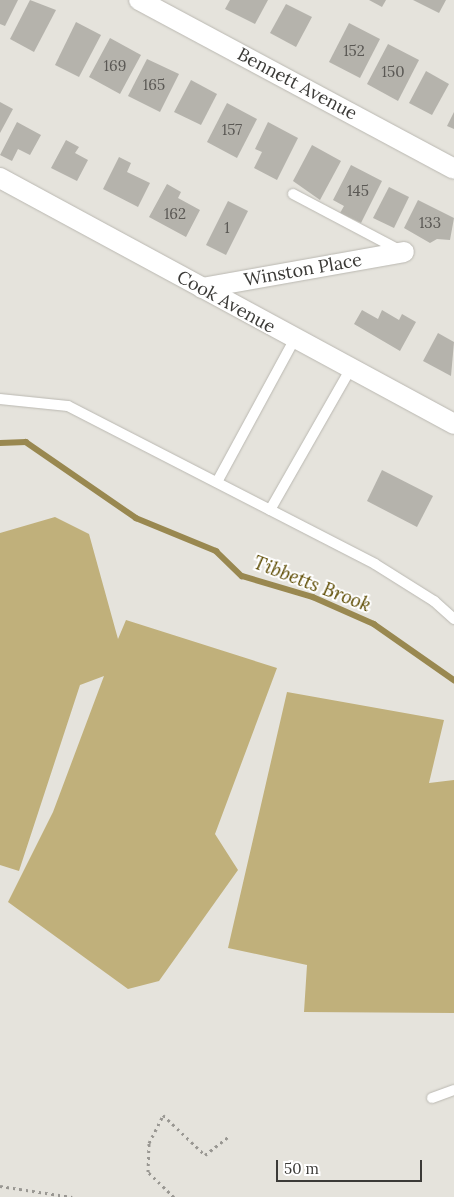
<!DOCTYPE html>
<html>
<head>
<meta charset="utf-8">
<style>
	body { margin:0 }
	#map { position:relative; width:454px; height:1197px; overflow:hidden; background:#e5e3dc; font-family:Lora,serif }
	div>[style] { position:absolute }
	.green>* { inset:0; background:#c0b07b }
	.stream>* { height:5.5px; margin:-2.75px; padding:0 2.75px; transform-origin:2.75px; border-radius:2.75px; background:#998850 }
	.building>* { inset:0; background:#b5b3ac }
	.path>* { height:3px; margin-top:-1.5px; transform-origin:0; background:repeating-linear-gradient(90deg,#999792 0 2.5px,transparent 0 6.5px) }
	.roads { filter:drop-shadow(0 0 1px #bab8b1) drop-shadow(0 0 1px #bab8b1) }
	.lane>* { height:10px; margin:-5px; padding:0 5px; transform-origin:5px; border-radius:5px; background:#fff }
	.street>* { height:20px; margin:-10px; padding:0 10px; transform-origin:10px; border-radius:10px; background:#fff }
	span { translate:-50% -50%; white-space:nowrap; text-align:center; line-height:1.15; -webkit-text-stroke:4px #fff; paint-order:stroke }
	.number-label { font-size:15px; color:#5a5854 }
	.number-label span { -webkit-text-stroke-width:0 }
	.street-label { font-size:18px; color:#3b3a37 }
	.water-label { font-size:19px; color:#5c4a00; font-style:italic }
	.scale { position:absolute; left:276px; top:1160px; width:146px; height:22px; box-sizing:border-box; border:2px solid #3b3a37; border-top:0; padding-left:6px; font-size:15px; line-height:18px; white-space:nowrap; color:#3b3a37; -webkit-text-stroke:4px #fff; paint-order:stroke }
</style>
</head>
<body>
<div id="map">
	<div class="green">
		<div style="clip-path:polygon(55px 517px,89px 534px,118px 639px,126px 620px,277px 668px,215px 834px,238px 870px,159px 981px,128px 989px,8px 902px,53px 812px,104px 676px,80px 685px,19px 871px,0 865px,0 533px)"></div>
		<div style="clip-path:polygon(287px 692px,444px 720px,429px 783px,454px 780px,454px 1013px,304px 1012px,307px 965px,228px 948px)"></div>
	</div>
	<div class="stream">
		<div style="left:0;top:443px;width:26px;rotate:-2deg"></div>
		<div style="left:26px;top:442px;width:134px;rotate:34.6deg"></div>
		<div style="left:136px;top:518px;width:87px;rotate:22.4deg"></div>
		<div style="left:216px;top:551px;width:36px;rotate:44deg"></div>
		<div style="left:242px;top:576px;width:74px;rotate:16.5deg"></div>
		<div style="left:313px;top:597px;width:67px;rotate:23.9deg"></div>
		<div style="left:374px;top:624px;width:98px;rotate:35deg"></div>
	</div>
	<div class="building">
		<div style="clip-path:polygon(0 0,18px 0,5px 26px,0 24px)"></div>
		<div style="clip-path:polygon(30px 0,56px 10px,34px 52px,10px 39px)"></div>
		<div style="clip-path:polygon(230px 0,268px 0,255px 24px,225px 9px)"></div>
		<div style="clip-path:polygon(369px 0,386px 0,382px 7px)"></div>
		<div style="clip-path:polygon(413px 0,446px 0,439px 13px)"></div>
		<div style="clip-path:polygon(286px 4px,312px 17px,296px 47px,270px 33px)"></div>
		<div style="clip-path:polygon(76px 22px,101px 35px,79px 77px,55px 65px)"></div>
		<div style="clip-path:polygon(349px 23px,380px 39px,360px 78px,329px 62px)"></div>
		<div style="clip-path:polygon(110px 38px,141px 55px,120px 94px,89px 77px)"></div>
		<div style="clip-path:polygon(388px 44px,419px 60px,398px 101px,367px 84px)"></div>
		<div style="clip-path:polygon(147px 59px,179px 74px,160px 112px,128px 96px)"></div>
		<div style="clip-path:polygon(426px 71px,449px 84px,432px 115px,409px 103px)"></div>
		<div style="clip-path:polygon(191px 80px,217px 94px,201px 125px,174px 112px)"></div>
		<div style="clip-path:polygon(0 102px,13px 109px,0 133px)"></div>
		<div style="clip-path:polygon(227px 103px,257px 119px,237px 158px,207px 142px)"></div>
		<div style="clip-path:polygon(454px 112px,454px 129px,447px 126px)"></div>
		<div style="clip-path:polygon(17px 122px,41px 135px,30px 155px,18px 149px,12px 161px,0 155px)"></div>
		<div style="clip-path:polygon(268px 122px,298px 138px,277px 180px,254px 168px,262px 152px,255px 149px)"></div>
		<div style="clip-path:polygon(66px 140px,79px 147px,75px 153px,88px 160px,77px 181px,51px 168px)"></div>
		<div style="clip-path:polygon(312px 145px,341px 161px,320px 200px,293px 181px)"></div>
		<div style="clip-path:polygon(119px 157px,131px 163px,127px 172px,150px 183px,138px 207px,103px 189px)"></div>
		<div style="clip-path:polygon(351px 165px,382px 181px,361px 223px,340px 213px,344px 206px,333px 200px)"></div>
		<div style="clip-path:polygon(167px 184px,181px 192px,178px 198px,200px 210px,186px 237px,149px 217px)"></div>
		<div style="clip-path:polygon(389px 187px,409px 197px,394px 228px,373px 218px)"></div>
		<div style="clip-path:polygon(418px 200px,454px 218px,450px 240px,437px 239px,430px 243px,404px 228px)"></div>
		<div style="clip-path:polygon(228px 201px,248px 211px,226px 255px,206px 245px)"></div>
		<div style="clip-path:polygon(362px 310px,378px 319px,382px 310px,399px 320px,402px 314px,416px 322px,400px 351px,354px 324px)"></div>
		<div style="clip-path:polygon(438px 333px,454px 342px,451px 376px,423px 361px)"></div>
		<div style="clip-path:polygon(382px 470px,433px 496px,417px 527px,367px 501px)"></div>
	</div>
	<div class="path">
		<div style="left:0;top:1186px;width:73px;rotate:8.7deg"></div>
		<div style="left:174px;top:1197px;width:36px;rotate:-136deg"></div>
		<div style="left:148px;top:1172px;width:29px;rotate:-88deg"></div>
		<div style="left:149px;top:1143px;width:31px;rotate:-63deg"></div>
		<div style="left:163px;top:1115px;width:58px;rotate:43.6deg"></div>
		<div style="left:205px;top:1155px;width:31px;rotate:-38deg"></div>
	</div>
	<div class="roads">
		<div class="lane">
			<div style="left:293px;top:194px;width:122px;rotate:27.8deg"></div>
			<div style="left:0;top:399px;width:68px;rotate:5.9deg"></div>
			<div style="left:68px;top:406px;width:345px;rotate:27.2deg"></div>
			<div style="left:375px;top:564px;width:70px;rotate:32.1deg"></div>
			<div style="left:434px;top:601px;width:27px;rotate:42deg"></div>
			<div style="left:217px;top:482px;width:162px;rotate:-61.5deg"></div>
			<div style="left:270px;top:510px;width:161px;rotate:-60.3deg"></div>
			<div style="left:432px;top:1098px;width:23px;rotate:-20deg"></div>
		</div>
		<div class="street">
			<div style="left:139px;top:0;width:357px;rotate:28.2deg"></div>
			<div style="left:0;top:178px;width:516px;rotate:28.45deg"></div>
			<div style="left:202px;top:288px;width:205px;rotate:-10.1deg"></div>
		</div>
	</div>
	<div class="number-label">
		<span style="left:354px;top:51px">152</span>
		<span style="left:115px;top:66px">169</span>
		<span style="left:393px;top:72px">150</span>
		<span style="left:154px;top:85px">165</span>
		<span style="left:232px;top:130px">157</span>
		<span style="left:358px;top:191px">145</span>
		<span style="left:175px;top:214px">162</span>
		<span style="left:430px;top:223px">133</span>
		<span style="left:227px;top:228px">1</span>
	</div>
	<div class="street-label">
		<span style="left:297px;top:84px;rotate:28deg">Bennett Avenue</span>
		<span style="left:303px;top:270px;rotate:-10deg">Winston Place</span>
		<span style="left:226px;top:302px;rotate:29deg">Cook Avenue</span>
	</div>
	<div class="water-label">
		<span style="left:312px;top:584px;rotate:21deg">Tibbetts Brook</span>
	</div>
	<div class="scale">50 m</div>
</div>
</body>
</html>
